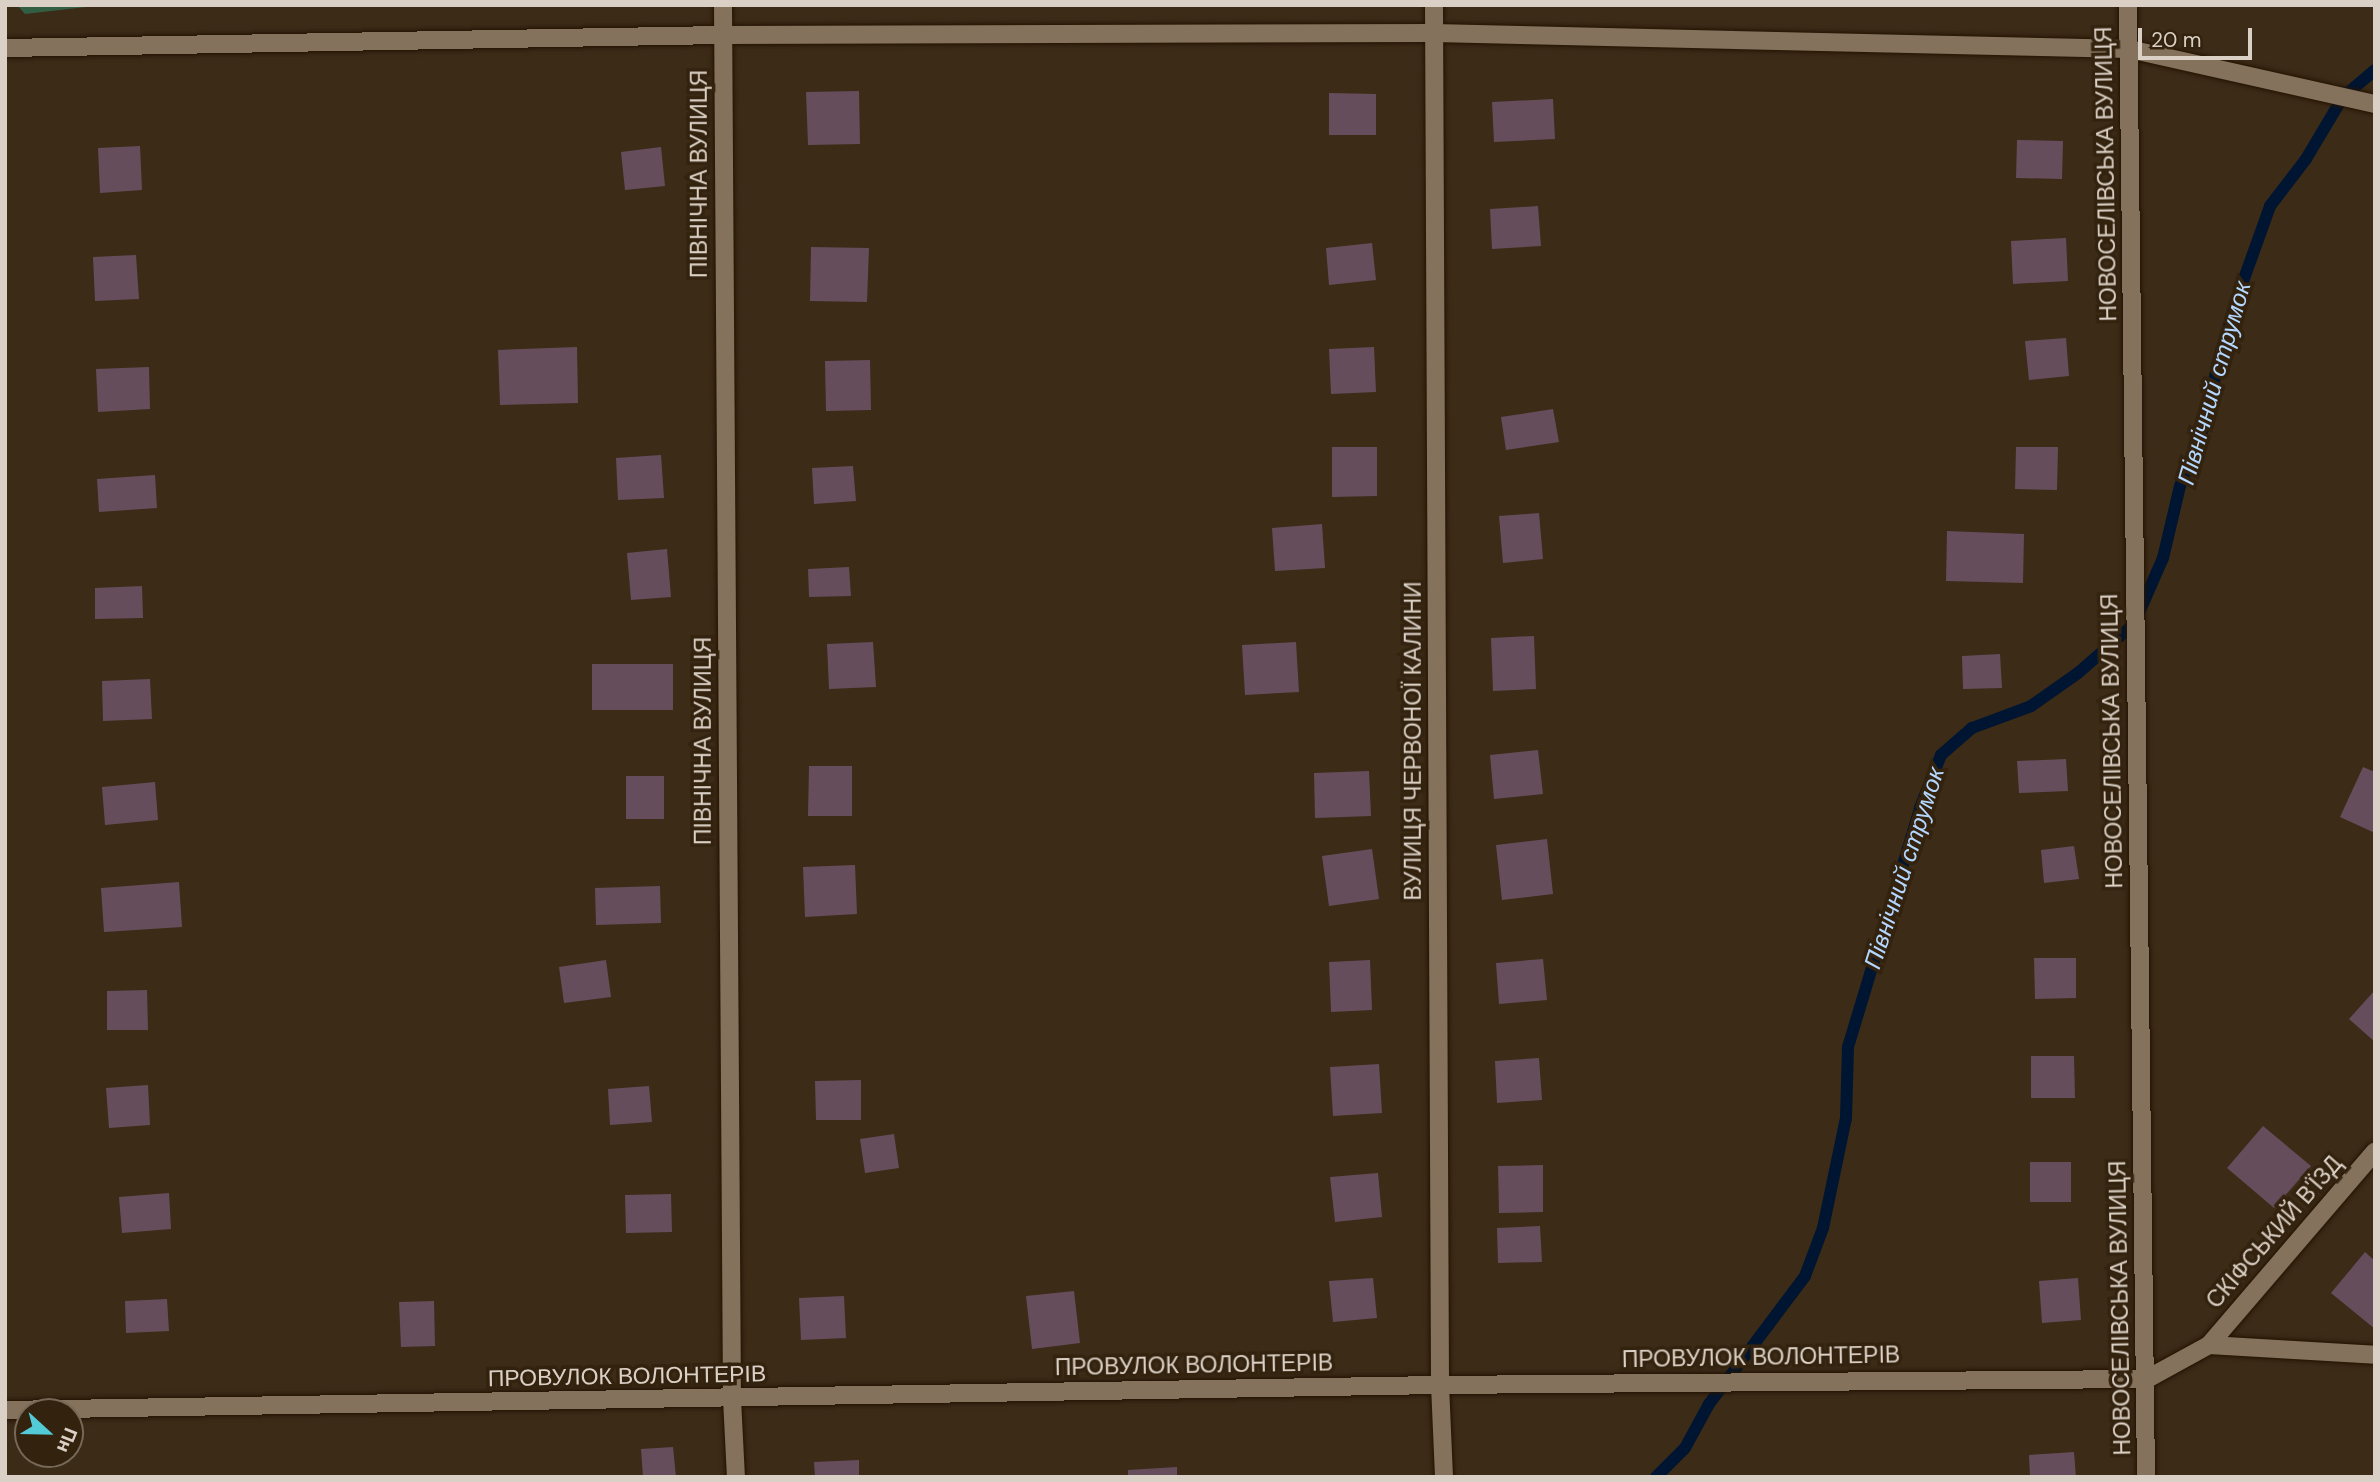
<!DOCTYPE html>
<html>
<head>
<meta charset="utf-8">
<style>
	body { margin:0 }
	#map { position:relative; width:2380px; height:1482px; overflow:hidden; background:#3c2b17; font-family:"DM Sans",sans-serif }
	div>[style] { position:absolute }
	.green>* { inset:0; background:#325e44 }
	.stream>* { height:12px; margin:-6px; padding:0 6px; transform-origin:6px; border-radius:6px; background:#001531 }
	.building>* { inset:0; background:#664d5c }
	.roads { filter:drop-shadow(0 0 2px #231302) drop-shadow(0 0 2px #231302) }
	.minor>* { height:18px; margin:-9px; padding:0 9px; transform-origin:9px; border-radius:9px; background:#85725c }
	span { translate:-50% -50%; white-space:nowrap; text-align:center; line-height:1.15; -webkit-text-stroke:7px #32220e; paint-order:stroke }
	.street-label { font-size:23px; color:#dbd0c5 }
	.water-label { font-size:24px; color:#b4d7ff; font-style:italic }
	.frame { position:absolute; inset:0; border:7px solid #dbd0c5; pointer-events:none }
	.north { position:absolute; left:14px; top:1398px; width:70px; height:70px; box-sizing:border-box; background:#32220e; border:2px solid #766857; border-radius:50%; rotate:112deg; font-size:19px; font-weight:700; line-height:28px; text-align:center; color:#dbd0c5 }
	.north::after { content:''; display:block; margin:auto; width:24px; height:32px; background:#52cbd7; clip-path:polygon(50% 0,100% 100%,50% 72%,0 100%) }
	.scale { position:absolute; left:2138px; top:28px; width:114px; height:32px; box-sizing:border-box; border:4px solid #dbd0c5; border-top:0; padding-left:9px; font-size:21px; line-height:24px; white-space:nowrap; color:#dbd0c5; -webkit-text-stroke:5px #32220e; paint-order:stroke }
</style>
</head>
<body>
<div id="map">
	<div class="green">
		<div style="clip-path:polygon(17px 5px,86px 5px,86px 7px,25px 14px)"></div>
	</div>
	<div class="stream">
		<div style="left:1656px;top:1477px;width:41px;rotate:-45deg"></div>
		<div style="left:1685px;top:1448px;width:50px;rotate:-61.4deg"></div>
		<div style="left:1709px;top:1404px;width:160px;rotate:-53.1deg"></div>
		<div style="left:1805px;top:1276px;width:51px;rotate:-69.4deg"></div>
		<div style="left:1823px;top:1228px;width:112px;rotate:-78.2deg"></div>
		<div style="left:1846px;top:1118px;width:71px;rotate:-88.4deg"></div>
		<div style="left:1848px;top:1047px;width:250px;rotate:-73.2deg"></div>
		<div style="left:1920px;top:808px;width:57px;rotate:-68.4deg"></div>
		<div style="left:1941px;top:755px;width:41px;rotate:-41.1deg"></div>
		<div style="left:1972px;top:728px;width:63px;rotate:-20.4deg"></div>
		<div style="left:2031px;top:706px;width:57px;rotate:-35.1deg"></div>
		<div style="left:2078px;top:673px;width:74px;rotate:-41.2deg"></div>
		<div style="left:2134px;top:624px;width:72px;rotate:-66.3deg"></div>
		<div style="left:2163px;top:558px;width:74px;rotate:-76.7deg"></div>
		<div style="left:2180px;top:486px;width:69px;rotate:-67.9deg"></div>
		<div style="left:2206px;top:422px;width:61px;rotate:-78.7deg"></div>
		<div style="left:2218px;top:362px;width:75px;rotate:-73deg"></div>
		<div style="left:2240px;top:290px;width:89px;rotate:-70.3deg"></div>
		<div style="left:2270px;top:206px;width:59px;rotate:-52.5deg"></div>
		<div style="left:2306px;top:159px;width:72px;rotate:-59.2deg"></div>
		<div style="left:2343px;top:97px;width:42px;rotate:-40.2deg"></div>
	</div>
	<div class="building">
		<div style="clip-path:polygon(859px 91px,860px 144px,808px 145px,806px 92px)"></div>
		<div style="clip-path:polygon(1329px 93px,1376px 94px,1376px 135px,1329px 135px)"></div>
		<div style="clip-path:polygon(1553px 99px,1555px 139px,1494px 142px,1492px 102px)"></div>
		<div style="clip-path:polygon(2017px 140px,2063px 141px,2062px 179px,2016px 178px)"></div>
		<div style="clip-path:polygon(140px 146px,142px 190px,100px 193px,98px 148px)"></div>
		<div style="clip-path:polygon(661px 147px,665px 186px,625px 190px,621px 152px)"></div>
		<div style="clip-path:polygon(1538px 206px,1541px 246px,1492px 249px,1490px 209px)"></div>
		<div style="clip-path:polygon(2066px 238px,2068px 281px,2013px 284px,2011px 241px)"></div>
		<div style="clip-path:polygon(1372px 243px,1376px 280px,1329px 285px,1326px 248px)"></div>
		<div style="clip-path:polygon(811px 247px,869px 248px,867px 302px,810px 301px)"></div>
		<div style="clip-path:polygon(136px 255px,139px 299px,95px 301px,93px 257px)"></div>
		<div style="clip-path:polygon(2066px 338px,2069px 376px,2029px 380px,2025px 341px)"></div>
		<div style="clip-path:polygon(577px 347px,578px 403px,500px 405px,498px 350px)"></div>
		<div style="clip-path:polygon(1374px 347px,1376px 392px,1331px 394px,1329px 349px)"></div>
		<div style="clip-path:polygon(870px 360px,871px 410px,826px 411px,825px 361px)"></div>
		<div style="clip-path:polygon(149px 367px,150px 409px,98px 412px,96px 369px)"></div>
		<div style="clip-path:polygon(1553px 409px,1559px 442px,1506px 450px,1501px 417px)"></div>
		<div style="clip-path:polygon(1332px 447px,1377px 447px,1377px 496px,1332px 497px)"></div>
		<div style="clip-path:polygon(2016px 447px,2058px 447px,2057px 490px,2015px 489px)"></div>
		<div style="clip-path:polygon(661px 455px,664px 498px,618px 500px,616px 458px)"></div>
		<div style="clip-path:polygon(853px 466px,856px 501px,814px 504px,812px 468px)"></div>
		<div style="clip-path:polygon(155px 475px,157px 508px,99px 512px,97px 479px)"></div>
		<div style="clip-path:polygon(1539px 513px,1543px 559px,1503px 563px,1499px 516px)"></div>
		<div style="clip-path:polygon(1322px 524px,1325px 568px,1275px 571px,1272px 528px)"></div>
		<div style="clip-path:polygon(1947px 531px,2024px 534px,2023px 583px,1946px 581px)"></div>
		<div style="clip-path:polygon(667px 549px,671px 597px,631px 600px,627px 553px)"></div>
		<div style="clip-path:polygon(849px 567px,851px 596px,809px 597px,808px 569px)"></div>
		<div style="clip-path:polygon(142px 586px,143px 618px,95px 619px,95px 588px)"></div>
		<div style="clip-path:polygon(1534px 636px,1536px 689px,1493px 691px,1491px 638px)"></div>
		<div style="clip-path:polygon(873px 642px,876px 687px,829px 689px,827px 644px)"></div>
		<div style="clip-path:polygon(1296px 642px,1299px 692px,1245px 695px,1242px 645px)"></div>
		<div style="clip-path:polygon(2000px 654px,2002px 688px,1963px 689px,1962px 656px)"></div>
		<div style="clip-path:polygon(592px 664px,673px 664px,673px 710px,592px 710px)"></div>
		<div style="clip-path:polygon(150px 679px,152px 719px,103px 721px,102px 681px)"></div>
		<div style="clip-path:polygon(1538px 750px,1543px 794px,1494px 799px,1490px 755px)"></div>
		<div style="clip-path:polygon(2066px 759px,2068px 791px,2019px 793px,2017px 761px)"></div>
		<div style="clip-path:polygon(809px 766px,852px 766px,852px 816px,808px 816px)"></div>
		<div style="clip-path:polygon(2363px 767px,2375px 772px,2375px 833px,2340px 817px)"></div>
		<div style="clip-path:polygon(1369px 771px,1371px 816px,1315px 818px,1314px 773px)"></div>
		<div style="clip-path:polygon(626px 776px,664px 776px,664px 819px,626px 819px)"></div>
		<div style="clip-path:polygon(155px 782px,158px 820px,105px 825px,102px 787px)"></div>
		<div style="clip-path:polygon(1547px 839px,1553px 894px,1502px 900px,1496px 845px)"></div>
		<div style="clip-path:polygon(2074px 846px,2079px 879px,2044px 883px,2041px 850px)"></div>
		<div style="clip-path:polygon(1372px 849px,1379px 899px,1329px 906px,1322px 856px)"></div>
		<div style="clip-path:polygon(855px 865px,857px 914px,805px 917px,803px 867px)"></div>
		<div style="clip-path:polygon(179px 882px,182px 927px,104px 932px,101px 888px)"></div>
		<div style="clip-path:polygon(660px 886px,661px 923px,596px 925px,595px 888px)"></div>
		<div style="clip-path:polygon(2034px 958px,2076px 958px,2076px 998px,2035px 999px)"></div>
		<div style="clip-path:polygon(1543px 959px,1547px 1000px,1499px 1004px,1496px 963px)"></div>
		<div style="clip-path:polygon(606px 960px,611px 997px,564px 1003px,559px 967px)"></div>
		<div style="clip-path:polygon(1370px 960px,1372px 1010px,1331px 1012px,1329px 962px)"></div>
		<div style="clip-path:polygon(147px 990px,148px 1030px,107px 1030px,107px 991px)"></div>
		<div style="clip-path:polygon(2375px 990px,2375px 1042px,2349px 1019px)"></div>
		<div style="clip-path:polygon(2031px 1056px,2074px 1056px,2075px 1098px,2031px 1098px)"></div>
		<div style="clip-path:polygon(1539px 1058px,1542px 1100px,1497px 1103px,1495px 1061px)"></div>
		<div style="clip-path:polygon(1379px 1064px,1382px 1113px,1333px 1116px,1330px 1067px)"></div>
		<div style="clip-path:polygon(861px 1080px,861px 1120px,816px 1120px,815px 1081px)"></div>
		<div style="clip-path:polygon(148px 1085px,150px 1125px,109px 1128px,106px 1088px)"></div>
		<div style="clip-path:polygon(649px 1086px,652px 1122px,610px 1125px,608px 1089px)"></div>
		<div style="clip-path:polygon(2263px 1126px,2311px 1166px,2274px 1208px,2227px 1168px)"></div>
		<div style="clip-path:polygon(894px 1134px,899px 1168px,865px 1173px,860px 1139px)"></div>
		<div style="clip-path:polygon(2030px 1162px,2071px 1162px,2071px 1202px,2030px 1202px)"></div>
		<div style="clip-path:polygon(1543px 1165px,1543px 1212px,1499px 1213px,1498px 1166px)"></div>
		<div style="clip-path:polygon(1378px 1173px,1382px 1217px,1335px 1222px,1330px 1177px)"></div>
		<div style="clip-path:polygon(169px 1193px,171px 1229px,122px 1233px,119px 1197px)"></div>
		<div style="clip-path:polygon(671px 1194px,672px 1232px,626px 1233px,625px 1195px)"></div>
		<div style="clip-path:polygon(1540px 1226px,1542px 1262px,1498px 1263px,1497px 1228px)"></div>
		<div style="clip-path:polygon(2365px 1252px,2375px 1261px,2375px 1329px,2331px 1293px)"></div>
		<div style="clip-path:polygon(1373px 1278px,1377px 1318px,1333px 1322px,1329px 1281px)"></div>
		<div style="clip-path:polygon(2078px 1278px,2081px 1320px,2042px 1323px,2039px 1281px)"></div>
		<div style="clip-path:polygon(1074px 1291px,1080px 1343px,1032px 1349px,1026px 1296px)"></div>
		<div style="clip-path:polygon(844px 1296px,846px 1338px,801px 1340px,799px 1298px)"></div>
		<div style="clip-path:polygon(167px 1299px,169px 1331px,126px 1333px,125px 1301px)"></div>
		<div style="clip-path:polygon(434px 1301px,435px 1346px,401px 1347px,399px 1302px)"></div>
		<div style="clip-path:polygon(673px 1447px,676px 1477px,643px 1477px,641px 1449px)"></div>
		<div style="clip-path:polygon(2074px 1452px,2076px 1477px,2030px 1477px,2029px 1455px)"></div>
		<div style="clip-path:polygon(859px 1460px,859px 1477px,815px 1477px,814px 1462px)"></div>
		<div style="clip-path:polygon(1177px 1467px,1177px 1477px,1128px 1477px,1128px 1470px)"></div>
	</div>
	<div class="roads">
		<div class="minor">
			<div style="left:723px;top:5px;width:1394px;rotate:89.63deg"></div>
			<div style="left:732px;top:1399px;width:78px;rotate:87.1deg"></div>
			<div style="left:1434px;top:5px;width:1380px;rotate:89.75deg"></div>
			<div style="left:1440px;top:1385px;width:92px;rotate:87.5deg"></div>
			<div style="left:2128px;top:5px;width:1472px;rotate:89.3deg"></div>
			<div style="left:5px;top:48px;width:718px;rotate:-1.04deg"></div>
			<div style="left:723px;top:35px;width:711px;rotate:-0.16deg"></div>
			<div style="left:1434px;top:33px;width:695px;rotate:1.32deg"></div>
			<div style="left:2129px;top:49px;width:252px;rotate:12.6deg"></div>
			<div style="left:2209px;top:1345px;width:255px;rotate:-49.4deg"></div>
			<div style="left:5px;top:1410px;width:1435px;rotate:-1deg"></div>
			<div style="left:1440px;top:1385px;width:707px;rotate:-0.49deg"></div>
			<div style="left:2147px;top:1379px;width:71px;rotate:-28.7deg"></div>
			<div style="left:2209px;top:1345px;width:166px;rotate:3.4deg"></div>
		</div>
	</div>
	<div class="street-label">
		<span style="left:699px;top:174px;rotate:-90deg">ПІВНІЧНА ВУЛИЦЯ</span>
		<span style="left:2106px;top:174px;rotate:-91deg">НОВОСЕЛІВСЬКА ВУЛИЦЯ</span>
		<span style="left:703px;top:741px;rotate:-90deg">ПІВНІЧНА ВУЛИЦЯ</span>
		<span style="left:1413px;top:741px;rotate:-90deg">ВУЛИЦЯ ЧЕРВОНОЇ КАЛИНИ</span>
		<span style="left:2112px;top:741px;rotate:-91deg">НОВОСЕЛІВСЬКА ВУЛИЦЯ</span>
		<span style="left:2274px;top:1232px;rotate:-49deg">СКІФСЬКИЙ В'ЇЗД</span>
		<span style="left:2120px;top:1308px;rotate:-91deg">НОВОСЕЛІВСЬКА ВУЛИЦЯ</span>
		<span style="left:1761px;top:1357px;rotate:-1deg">ПРОВУЛОК ВОЛОНТЕРІВ</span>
		<span style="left:1194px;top:1365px;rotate:-1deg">ПРОВУЛОК ВОЛОНТЕРІВ</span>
		<span style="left:627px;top:1376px;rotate:-1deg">ПРОВУЛОК ВОЛОНТЕРІВ</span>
	</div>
	<div class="water-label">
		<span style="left:2214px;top:383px;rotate:-74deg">Північний струмок</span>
		<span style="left:1904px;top:868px;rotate:-72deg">Північний струмок</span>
	</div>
	<div class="frame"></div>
	<div class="north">Пн</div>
	<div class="scale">20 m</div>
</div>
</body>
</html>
